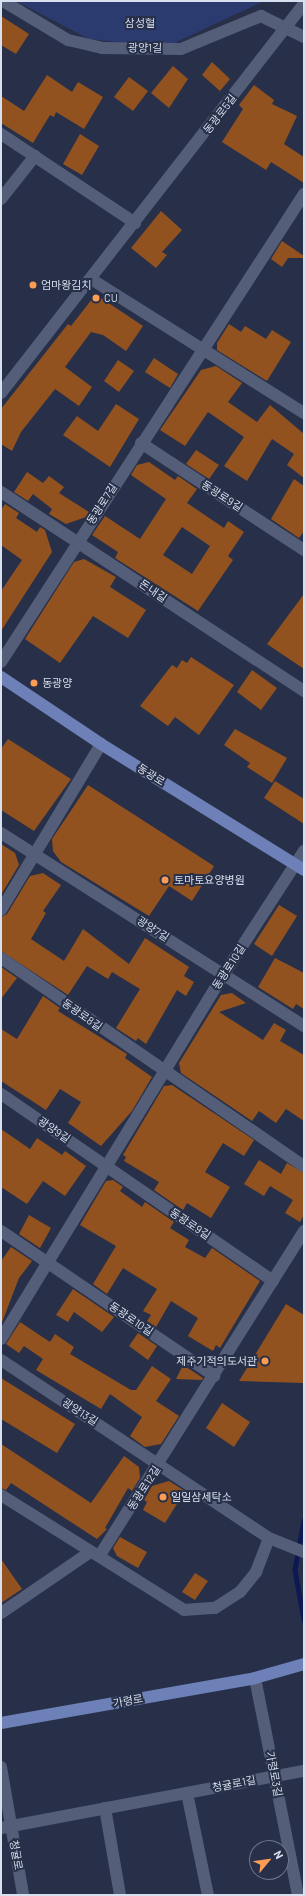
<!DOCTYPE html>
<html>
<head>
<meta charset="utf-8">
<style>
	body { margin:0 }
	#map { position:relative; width:305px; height:1896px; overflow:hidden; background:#273048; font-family:Barlow,"Noto Sans KR",sans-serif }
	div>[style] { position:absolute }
	.green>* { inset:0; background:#2b3b6f }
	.stream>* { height:4.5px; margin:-2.25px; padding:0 2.25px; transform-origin:2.25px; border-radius:2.25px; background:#0e1954 }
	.building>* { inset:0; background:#92521f }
	.minor>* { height:12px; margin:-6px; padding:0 6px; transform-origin:6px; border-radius:6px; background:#545e79 }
	.major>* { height:12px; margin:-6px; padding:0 6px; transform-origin:6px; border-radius:6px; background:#6d80b7 }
	.dots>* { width:11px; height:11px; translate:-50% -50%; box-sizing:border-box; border:2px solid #273048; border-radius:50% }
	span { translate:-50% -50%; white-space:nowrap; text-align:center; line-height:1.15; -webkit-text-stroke:4px #273048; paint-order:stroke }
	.park-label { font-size:11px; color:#d4dbee }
	.street-label { font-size:11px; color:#d8dfee }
	.poi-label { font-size:11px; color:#d8dfee }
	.left { translate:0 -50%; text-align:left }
	.right { translate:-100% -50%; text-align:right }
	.frame { position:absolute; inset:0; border:2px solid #d8dfee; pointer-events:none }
	.north { position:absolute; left:249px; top:1840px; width:40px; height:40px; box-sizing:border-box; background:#273048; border:1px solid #6e768a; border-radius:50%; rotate:61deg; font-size:11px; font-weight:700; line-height:16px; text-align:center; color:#d8dfee }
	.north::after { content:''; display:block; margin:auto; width:14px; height:18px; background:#fd9c55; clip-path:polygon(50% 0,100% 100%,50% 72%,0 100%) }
</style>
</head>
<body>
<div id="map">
	<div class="green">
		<div style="clip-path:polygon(16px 1px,264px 1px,172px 44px,145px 45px,89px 39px)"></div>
	</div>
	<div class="stream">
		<div style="left:304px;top:1520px;width:51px;rotate:100.2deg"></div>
		<div style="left:295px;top:1570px;width:51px;rotate:79.8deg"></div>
	</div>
	<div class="building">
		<div style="clip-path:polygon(1px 16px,29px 34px,16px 54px,1px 45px)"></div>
		<div style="clip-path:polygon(212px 62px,230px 79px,220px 91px,202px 75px)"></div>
		<div style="clip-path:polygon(173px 66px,188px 79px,169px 108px,151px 93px)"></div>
		<div style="clip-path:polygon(47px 75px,72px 92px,78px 82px,103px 97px,84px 129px,56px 112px,54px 117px,50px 115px,33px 143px,1px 123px,1px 96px,24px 111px)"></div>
		<div style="clip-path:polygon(129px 77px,148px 91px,133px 111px,114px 97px)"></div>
		<div style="clip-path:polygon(254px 85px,274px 100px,272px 104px,297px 116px,284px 144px,304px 157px,304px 183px,271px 162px,266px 170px,222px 142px,243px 109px,239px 105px)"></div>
		<div style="clip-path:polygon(80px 134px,99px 146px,82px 175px,63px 164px)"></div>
		<div style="clip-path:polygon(161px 211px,182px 230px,162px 252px,167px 255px,156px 268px,131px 248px)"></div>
		<div style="clip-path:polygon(282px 241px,304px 256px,304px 258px,288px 258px,282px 267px,271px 259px)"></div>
		<div style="clip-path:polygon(101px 298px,143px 326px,126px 351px,103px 335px,91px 332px,65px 367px,92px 387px,79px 406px,55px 389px,21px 432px,12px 451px,1px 444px,1px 409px,68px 324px,71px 326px,92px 299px)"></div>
		<div style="clip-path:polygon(229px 324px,241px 332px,245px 326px,266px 339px,272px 330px,291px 342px,267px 381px,217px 350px,217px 343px)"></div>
		<div style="clip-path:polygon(154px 358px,178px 374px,170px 388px,145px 372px)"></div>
		<div style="clip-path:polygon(118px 360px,134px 371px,119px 392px,104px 381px)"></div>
		<div style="clip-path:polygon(216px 366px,242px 383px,228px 402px,257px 422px,270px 405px,304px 434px,304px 478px,287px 465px,294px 454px,272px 439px,247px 481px,224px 466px,244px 437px,208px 412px,185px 446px,160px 430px,201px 370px)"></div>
		<div style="clip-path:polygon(116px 404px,139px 419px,110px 467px,63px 435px,77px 416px,98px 431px)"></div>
		<div style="clip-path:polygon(196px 450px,219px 465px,209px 479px,186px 464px)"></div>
		<div style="clip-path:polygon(evenodd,149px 462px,175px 480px,178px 476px,197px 489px,187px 503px,224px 528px,228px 521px,244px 532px,228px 556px,233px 560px,198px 611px,115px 558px,118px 552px,92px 535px,105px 516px,140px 539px,166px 499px,131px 475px,137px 465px,149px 462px,182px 527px,210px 546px,192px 574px,163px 555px,182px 527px)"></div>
		<div style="clip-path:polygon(27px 472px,43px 483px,49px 476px,64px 487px,59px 493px,89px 512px,86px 517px,66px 524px,49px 514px,52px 509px,33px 494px,28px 501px,14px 492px)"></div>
		<div style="clip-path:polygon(294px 479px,304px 486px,304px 531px,299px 538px,271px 519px)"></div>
		<div style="clip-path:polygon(5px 504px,19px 513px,16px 518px,37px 532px,40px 527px,45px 530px,52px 552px,1px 631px,1px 591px,22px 560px,1px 545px,1px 510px)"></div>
		<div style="clip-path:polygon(84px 559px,116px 577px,110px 587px,146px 610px,128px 638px,93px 616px,60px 663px,25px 639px,74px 562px)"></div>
		<div style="clip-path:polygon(304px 594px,304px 669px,267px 644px)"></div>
		<div style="clip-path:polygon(191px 657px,234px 685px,199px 735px,175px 717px,168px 726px,140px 706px,172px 665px,177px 668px,182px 660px,187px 663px)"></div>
		<div style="clip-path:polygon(252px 670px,277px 688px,261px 710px,237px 692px)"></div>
		<div style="clip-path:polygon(235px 729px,287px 758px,272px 783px,247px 767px,250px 763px,224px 745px)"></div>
		<div style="clip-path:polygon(8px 739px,71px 779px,34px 831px,1px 810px,1px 749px)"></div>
		<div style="clip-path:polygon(275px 781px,304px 799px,304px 824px,264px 798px)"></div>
		<div style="clip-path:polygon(88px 785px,214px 866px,192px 901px,169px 886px,149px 916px,61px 862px,53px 851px,52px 839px)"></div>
		<div style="clip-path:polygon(1px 844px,15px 853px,19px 865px,1px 895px)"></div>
		<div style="clip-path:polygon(43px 873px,61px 885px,43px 911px,46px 913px,31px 939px,64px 961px,83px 929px,129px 964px,145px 938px,189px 967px,184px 976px,194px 982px,186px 996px,177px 990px,146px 1044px,138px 1038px,136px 1041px,116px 1028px,140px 989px,112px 972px,108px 979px,87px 966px,68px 995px,1px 951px,1px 917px,7px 914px,30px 876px)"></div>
		<div style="clip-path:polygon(279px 905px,297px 916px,272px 956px,254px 944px)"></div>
		<div style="clip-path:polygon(275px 958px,304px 973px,304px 1009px,296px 1004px,293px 1009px,258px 987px)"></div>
		<div style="clip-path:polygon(1px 967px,17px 978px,1px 999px)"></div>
		<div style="clip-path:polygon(232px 993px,246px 1003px,219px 1012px,263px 1040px,274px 1023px,286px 1030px,280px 1041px,304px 1055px,304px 1121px,286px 1109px,276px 1123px,259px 1111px,252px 1121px,181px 1073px,179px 1063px,221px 995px)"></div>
		<div style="clip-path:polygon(43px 996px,60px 1008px,58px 1011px,127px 1054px,125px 1058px,152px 1077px,132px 1111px,101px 1146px,68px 1123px,81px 1102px,60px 1089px,46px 1110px,1px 1081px,1px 1029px,17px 1039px)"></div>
		<div style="clip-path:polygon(172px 1085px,254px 1140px,244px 1156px,223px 1143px,205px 1172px,230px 1187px,211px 1218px,187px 1203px,183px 1210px,154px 1190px,159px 1182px,124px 1161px,126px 1157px,123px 1155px,164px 1086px)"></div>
		<div style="clip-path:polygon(1px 1129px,30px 1149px,37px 1138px,62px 1155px,65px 1151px,86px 1166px,65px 1196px,43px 1181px,27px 1204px,1px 1187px)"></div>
		<div style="clip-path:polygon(259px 1160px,281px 1174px,287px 1163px,304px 1173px,304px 1215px,300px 1222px,285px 1213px,293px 1200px,270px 1186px,264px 1196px,244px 1184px)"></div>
		<div style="clip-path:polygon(113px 1180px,123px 1187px,120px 1191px,142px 1207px,145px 1202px,174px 1222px,170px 1228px,189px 1240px,185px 1247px,205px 1258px,212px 1248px,260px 1281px,220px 1348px,216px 1345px,213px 1351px,188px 1336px,198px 1318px,171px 1301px,156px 1327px,147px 1321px,151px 1315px,143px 1311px,157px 1289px,123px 1268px,107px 1294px,93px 1284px,116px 1246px,80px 1225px,106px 1181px)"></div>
		<div style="clip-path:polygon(29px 1215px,51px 1228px,40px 1248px,19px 1234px)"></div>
		<div style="clip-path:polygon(11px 1247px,32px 1261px,19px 1278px,1px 1325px,1px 1261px)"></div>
		<div style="clip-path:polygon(73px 1289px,114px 1317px,102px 1332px,74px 1312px,68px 1322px,56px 1315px)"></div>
		<div style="clip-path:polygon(286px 1304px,304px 1315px,304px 1383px,239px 1381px)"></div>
		<div style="clip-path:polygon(20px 1322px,50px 1342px,55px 1334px,74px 1347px,70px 1354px,131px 1390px,136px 1390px,152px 1366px,171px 1379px,156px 1401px,179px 1416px,161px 1444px,145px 1447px,130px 1436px,142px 1417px,110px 1394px,101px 1409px,36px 1370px,43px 1359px,24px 1346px,19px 1353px,6px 1344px)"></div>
		<div style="clip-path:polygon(138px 1333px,157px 1346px,148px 1360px,129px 1346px)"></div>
		<div style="clip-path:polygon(183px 1365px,203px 1378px,202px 1380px,176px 1379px)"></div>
		<div style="clip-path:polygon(1px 1378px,75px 1424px,57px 1453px,1px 1419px)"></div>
		<div style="clip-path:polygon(222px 1403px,250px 1422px,234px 1447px,206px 1428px)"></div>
		<div style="clip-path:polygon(1px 1444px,91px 1503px,124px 1456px,139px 1467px,140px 1478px,132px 1491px,128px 1488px,105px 1528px,107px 1529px,97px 1539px,11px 1483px,6px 1490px,1px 1488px)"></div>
		<div style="clip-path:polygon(169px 1481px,185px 1491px,165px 1523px,143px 1510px,147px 1502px,144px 1500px,152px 1486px)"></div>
		<div style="clip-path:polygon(120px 1537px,147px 1552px,138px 1568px,117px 1556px,113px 1548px)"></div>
		<div style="clip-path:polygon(1px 1559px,22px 1589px,1px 1603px)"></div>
		<div style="clip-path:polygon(195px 1573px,208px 1581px,195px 1600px,182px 1592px)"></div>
	</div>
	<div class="minor">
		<div style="left:3px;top:1px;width:76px;rotate:31deg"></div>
		<div style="left:68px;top:40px;width:35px;rotate:13deg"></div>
		<div style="left:102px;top:48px;width:79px;rotate:0.7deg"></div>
		<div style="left:181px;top:49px;width:87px;rotate:-22.4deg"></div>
		<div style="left:261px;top:16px;width:48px;rotate:26deg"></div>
		<div style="left:1px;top:134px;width:161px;rotate:33.6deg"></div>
		<div style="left:1px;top:199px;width:55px;rotate:-51.7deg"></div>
		<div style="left:91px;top:279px;width:252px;rotate:32.2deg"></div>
		<div style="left:1px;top:393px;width:493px;rotate:-52.1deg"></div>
		<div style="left:141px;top:443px;width:195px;rotate:33.3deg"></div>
		<div style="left:1px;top:492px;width:363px;rotate:33.3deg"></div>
		<div style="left:1px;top:662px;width:558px;rotate:-57.08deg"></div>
		<div style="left:1px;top:833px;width:359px;rotate:32.5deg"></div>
		<div style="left:1px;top:910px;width:194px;rotate:-58.9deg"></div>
		<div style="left:1px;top:958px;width:368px;rotate:34.5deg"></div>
		<div style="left:1px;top:1094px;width:330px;rotate:34.5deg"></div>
		<div style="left:1px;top:1231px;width:258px;rotate:34.2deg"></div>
		<div style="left:1px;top:1339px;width:428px;rotate:-58.6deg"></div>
		<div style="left:224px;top:974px;width:147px;rotate:-57deg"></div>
		<div style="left:1px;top:1360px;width:322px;rotate:33.6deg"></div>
		<div style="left:269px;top:1538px;width:38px;rotate:22deg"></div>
		<div style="left:1px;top:1495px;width:216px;rotate:32.1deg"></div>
		<div style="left:184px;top:1610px;width:31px;rotate:-4deg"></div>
		<div style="left:215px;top:1608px;width:30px;rotate:-33deg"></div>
		<div style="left:240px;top:1592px;width:26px;rotate:-51deg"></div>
		<div style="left:256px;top:1572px;width:36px;rotate:-69deg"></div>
		<div style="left:100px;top:1555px;width:383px;rotate:-57.8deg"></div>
		<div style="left:1px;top:1613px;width:108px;rotate:-34.4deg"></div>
		<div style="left:255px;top:1678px;width:221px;rotate:78.8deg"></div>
		<div style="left:1px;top:1767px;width:130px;rotate:80.2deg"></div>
		<div style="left:187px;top:1793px;width:104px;rotate:78.4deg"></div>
		<div style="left:105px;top:1808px;width:88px;rotate:80.2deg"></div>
		<div style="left:1px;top:1828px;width:308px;rotate:-10.7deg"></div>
	</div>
	<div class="major">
		<div style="left:1px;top:677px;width:120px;rotate:33.8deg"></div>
		<div style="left:101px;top:744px;width:239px;rotate:31.8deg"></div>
		<div style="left:1px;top:1723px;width:258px;rotate:-10deg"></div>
		<div style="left:255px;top:1678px;width:51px;rotate:-15.9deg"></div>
	</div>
	<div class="dots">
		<div style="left:33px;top:285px;background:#fd9c55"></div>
		<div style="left:96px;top:298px;background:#fd9c55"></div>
		<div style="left:34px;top:683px;background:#fd9c55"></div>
		<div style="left:165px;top:880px;background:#fd9c55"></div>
		<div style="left:265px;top:1361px;background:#fd9c55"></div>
		<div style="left:163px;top:1497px;background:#fd9c55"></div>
	</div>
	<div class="park-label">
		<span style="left:140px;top:23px">삼성혈</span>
	</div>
	<div class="street-label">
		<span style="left:145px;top:48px;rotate:1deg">광양1길</span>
		<span style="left:220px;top:114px;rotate:-52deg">동광로5길</span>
		<span style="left:222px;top:496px;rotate:33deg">동광로9길</span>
		<span style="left:102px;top:504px;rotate:-57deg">동광로7길</span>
		<span style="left:153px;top:591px;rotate:34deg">돈내길</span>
		<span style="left:151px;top:775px;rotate:32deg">동광로</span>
		<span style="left:153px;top:929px;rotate:33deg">광양7길</span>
		<span style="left:229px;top:967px;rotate:-57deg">동광로10길</span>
		<span style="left:82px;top:1015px;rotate:35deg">동광로8길</span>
		<span style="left:54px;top:1130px;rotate:35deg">광양9길</span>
		<span style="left:190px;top:1224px;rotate:34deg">동광로9길</span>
		<span style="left:131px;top:1319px;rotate:34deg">동광로10길</span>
		<span style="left:80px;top:1412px;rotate:33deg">광양13길</span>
		<span style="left:144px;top:1488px;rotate:-57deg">동광로12길</span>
		<span style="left:128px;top:1701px;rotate:-10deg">가령로</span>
		<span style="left:274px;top:1774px;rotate:79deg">가령로3길</span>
		<span style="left:234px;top:1784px;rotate:-11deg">청귤로1길</span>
		<span style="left:16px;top:1855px;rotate:80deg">청귤로</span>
	</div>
	<div class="poi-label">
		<span class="left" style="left:41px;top:285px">엄마왕김치</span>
		<span class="left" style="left:104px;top:298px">CU</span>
		<span class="left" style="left:42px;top:683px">동광양</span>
		<span class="left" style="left:174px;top:880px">토마토요양병원</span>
		<span class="right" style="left:257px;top:1361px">제주기적의도서관</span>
		<span class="left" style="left:171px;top:1497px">일일삼세탁소</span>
	</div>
	<div class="frame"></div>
	<div class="north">N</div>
</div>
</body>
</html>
